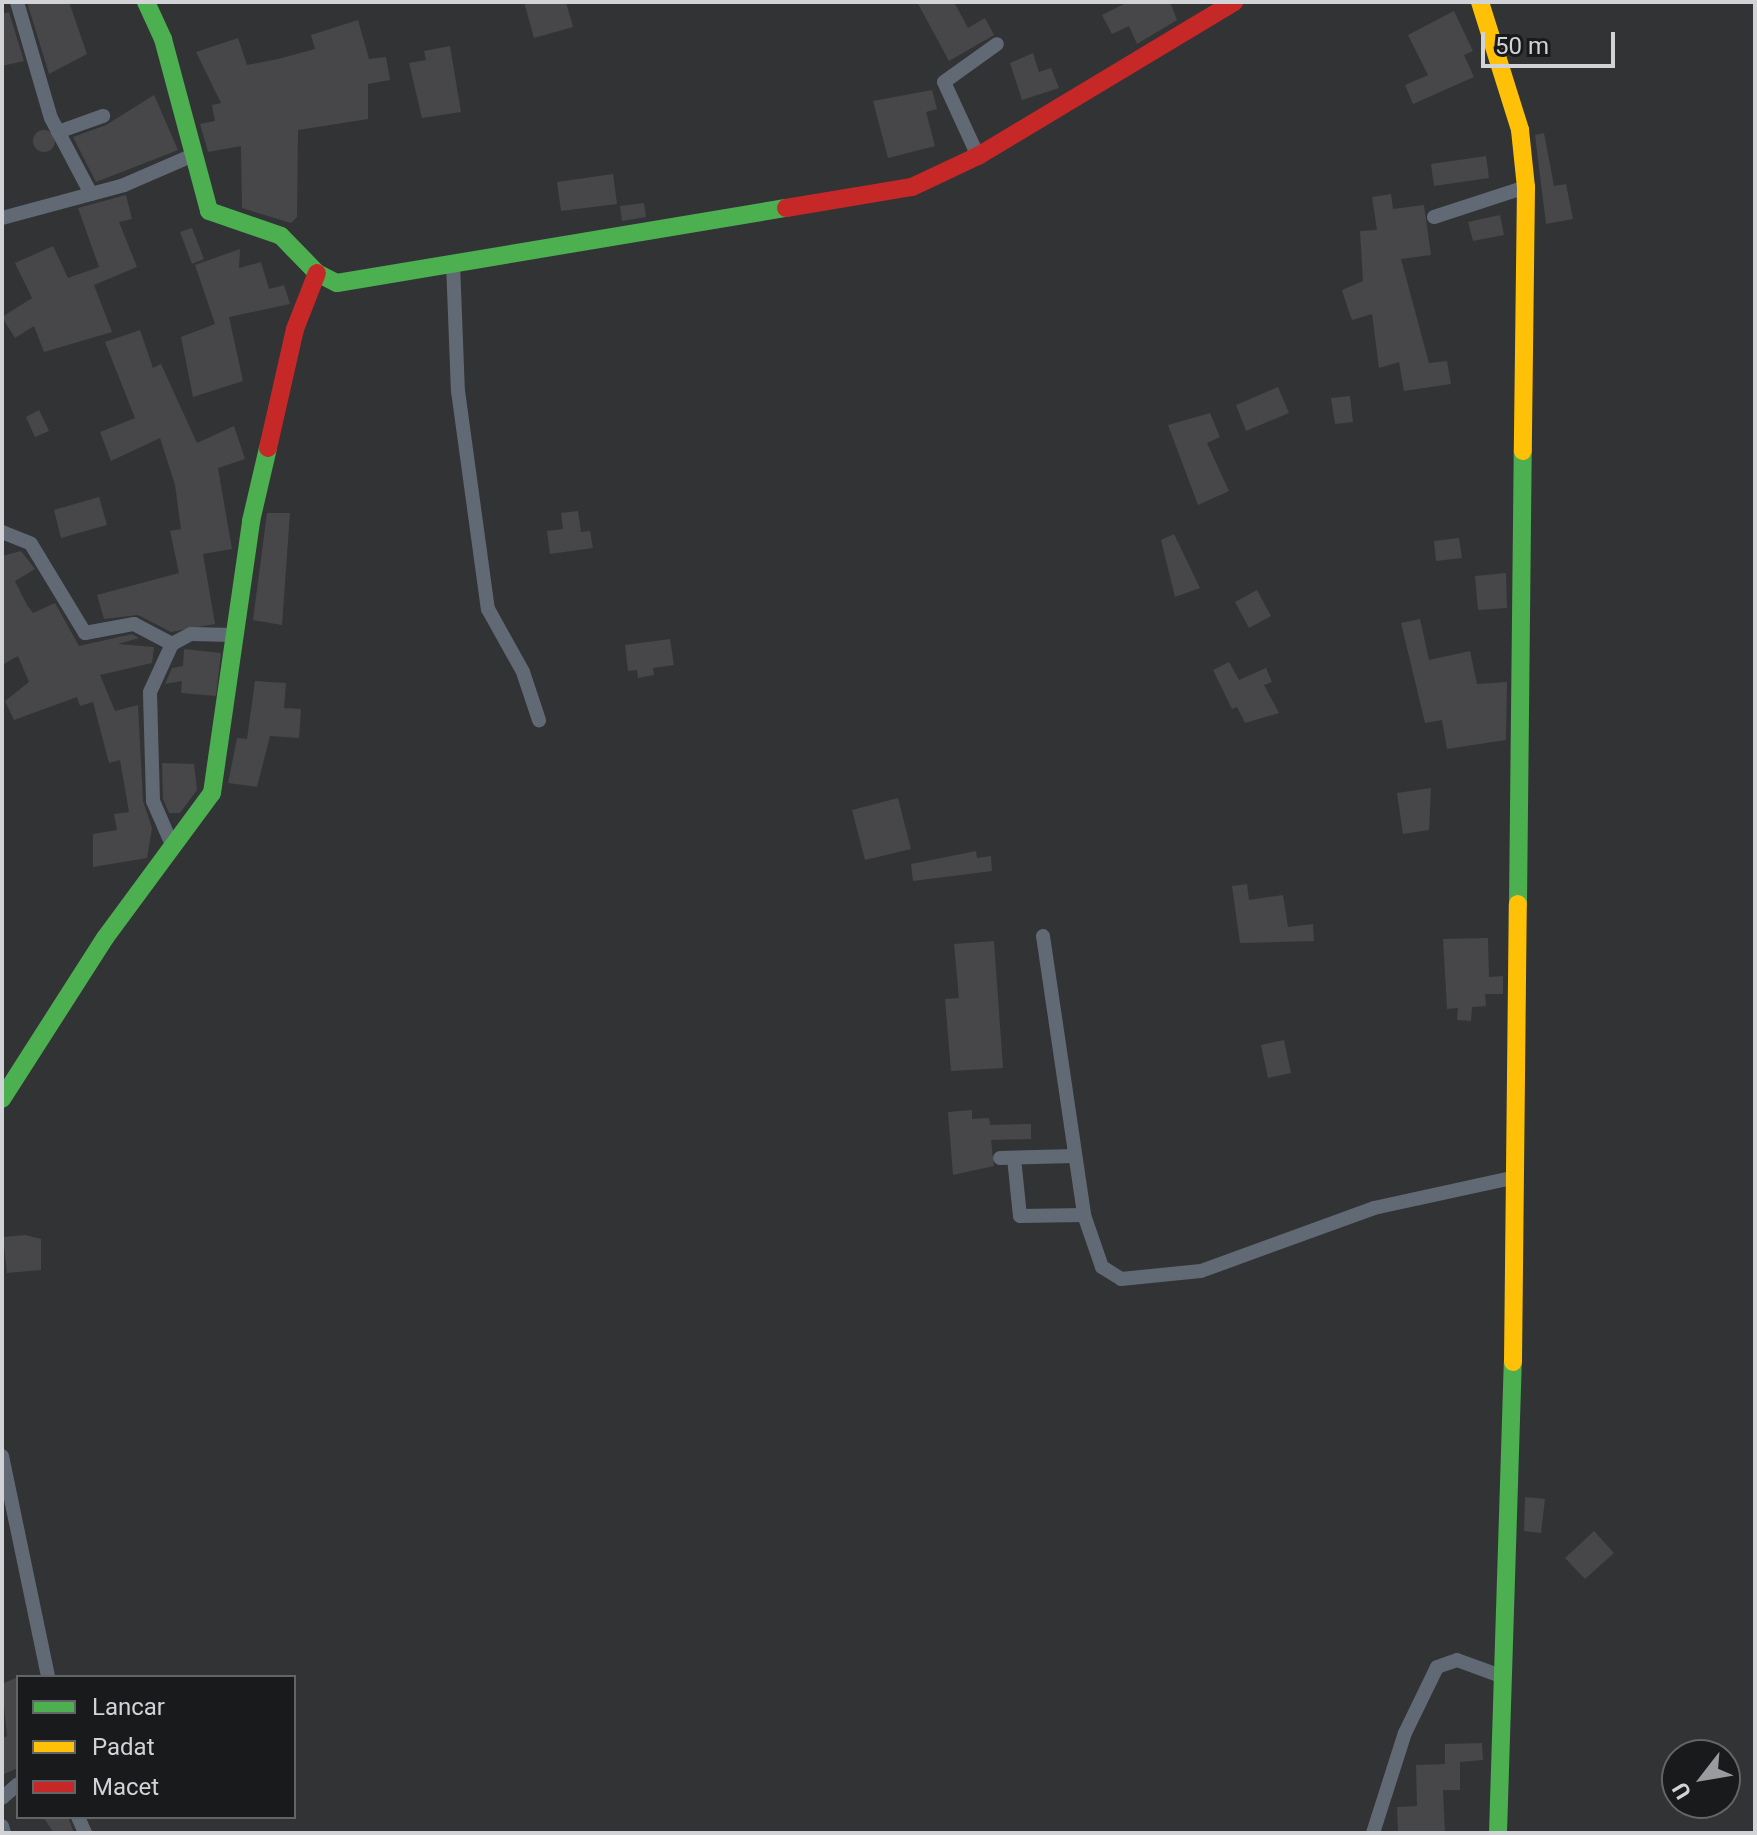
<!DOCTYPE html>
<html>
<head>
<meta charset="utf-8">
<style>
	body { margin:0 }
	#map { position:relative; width:1757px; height:1835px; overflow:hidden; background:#313335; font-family:Roboto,sans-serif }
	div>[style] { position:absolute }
	.building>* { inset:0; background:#474749 }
	.round { border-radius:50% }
	.street>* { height:14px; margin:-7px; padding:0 7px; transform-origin:7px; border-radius:7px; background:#616975 }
	.fast>* { height:18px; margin:-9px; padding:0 9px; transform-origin:9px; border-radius:9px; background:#4caf50 }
	.slow>* { height:18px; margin:-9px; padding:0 9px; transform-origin:9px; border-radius:9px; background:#ffc107 }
	.jam>* { height:18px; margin:-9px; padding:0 9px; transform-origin:9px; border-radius:9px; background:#c62828 }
	span { translate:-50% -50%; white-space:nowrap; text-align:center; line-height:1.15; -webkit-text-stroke:6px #191a1c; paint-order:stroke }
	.frame { position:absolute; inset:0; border:4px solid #d2d3d7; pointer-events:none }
	.legend { position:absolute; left:16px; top:1675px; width:280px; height:144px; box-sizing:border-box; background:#191a1c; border:2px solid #636467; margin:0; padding:10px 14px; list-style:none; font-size:24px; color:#d2d3d7 }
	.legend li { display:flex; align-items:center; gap:16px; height:40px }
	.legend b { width:40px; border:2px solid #636467 }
	.north { position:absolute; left:1661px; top:1739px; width:80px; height:80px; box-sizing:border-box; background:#191a1c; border:2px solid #636467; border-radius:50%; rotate:239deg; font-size:22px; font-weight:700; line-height:32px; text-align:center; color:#d2d3d7 }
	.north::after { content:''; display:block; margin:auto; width:28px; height:36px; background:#9a9b9e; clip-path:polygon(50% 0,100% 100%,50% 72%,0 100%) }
	.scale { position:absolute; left:1481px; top:32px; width:134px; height:36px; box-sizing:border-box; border:4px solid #d2d3d7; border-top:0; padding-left:10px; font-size:24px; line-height:28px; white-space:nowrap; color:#d2d3d7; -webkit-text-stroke:6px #191a1c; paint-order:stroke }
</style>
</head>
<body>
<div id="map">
	<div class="building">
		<div style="clip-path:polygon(27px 2px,69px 2px,87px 54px,49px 74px)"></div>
		<div style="clip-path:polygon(524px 2px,566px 2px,573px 27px,534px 38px)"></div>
		<div style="clip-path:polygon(917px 2px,954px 2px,968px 28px,985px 18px,994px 35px,949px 61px)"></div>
		<div style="clip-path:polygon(1128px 2px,1170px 2px,1177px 20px,1137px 44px,1129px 26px,1112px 34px,1102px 15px)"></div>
		<div style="clip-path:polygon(1454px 11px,1473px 51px,1464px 55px,1474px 77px,1413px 104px,1405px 85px,1428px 75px,1408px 35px)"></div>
		<div style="clip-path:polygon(9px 12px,24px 61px,2px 66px,2px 14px)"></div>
		<div style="clip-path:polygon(358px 20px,369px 59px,386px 57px,390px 80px,368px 84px,368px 119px,298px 130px,297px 217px,291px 223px,242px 208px,241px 146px,208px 152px,200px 124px,215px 121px,212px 105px,221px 103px,196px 52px,238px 38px,247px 65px,278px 59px,315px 49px,311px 35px)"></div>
		<div style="clip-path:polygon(450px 46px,461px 112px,422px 118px,409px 63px,426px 60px,424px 51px)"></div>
		<div style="clip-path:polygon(1033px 53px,1039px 72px,1051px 68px,1059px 88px,1022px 100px,1010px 63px)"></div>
		<div style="clip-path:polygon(932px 90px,937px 109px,926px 112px,935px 146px,888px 158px,873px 101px)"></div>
		<div style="clip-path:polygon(154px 95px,178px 150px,96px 182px,73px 137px,106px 125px)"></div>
		<div class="round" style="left:33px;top:130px;width:22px;height:22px"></div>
		<div style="clip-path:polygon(1544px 133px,1554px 186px,1566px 184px,1573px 219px,1546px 224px,1535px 135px)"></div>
		<div style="clip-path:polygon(1486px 156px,1489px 178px,1434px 186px,1431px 164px)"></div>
		<div style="clip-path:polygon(613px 174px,617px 204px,561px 211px,557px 182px)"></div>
		<div style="clip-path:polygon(1391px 194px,1393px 209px,1424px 205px,1431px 255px,1401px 259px,1429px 363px,1447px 361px,1451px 384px,1404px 391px,1399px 362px,1379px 368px,1372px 314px,1352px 320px,1348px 309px,1342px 290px,1363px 281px,1360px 231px,1377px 230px,1372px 197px)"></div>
		<div style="clip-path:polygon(126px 195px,132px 219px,119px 222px,137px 267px,94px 285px,112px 332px,44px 352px,34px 326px,15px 338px,2px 317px,32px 298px,15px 263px,53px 246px,68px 278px,99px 267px,78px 208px)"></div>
		<div style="clip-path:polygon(644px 203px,646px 217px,622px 221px,620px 206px)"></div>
		<div style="clip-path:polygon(1500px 215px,1504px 235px,1473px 241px,1468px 222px)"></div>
		<div style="clip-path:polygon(192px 228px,204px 259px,192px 264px,180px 232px)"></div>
		<div style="clip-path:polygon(240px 249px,239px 268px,261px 262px,269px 289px,284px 285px,290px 304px,229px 317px,243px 381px,193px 397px,181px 337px,215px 324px,195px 265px)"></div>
		<div style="clip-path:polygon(140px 330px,153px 368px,161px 364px,197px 443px,234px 426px,245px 459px,218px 468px,232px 549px,203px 554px,215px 624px,171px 632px,138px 615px,104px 619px,97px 595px,179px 573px,170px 531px,181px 529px,175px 485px,160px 438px,111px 461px,100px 432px,135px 418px,105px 342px)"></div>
		<div style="clip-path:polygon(1278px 387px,1289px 413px,1246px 431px,1236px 405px)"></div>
		<div style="clip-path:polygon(1350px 396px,1353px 422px,1335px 424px,1331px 398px)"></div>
		<div style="clip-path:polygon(39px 410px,49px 431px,35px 437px,26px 417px)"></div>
		<div style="clip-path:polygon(1210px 413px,1220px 437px,1207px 443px,1229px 491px,1198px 505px,1168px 425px)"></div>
		<div style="clip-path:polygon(99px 497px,107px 525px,61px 538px,54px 510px)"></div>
		<div style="clip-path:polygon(578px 511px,581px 532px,590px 531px,593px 548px,550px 554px,547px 531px,563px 529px,561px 513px)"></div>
		<div style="clip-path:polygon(267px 513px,290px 513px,282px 625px,253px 620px)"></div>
		<div style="clip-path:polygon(1174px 534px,1200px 588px,1175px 597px,1161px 540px)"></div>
		<div style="clip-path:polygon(1459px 538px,1462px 558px,1436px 561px,1434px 541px)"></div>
		<div style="clip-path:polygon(21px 551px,35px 569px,15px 581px,27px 605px,33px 613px,55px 603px,79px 646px,132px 634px,139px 638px,118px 644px,154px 647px,152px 663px,100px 675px,115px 711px,138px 705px,143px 801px,152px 828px,147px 858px,93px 867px,93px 834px,117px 830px,114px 814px,129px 812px,120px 760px,109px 763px,93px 702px,80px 706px,77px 697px,14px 720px,5px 701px,29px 682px,18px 656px,2px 665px,2px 556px)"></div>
		<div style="clip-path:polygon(1506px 573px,1507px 608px,1478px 610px,1475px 576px)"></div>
		<div style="clip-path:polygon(1257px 590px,1271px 616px,1249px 628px,1235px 602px)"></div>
		<div style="clip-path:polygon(1420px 619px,1429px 660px,1470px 651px,1477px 684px,1507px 682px,1506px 740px,1447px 749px,1442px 720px,1425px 723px,1401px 623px)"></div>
		<div style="clip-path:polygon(670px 639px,674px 665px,653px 668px,654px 675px,638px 678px,637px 670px,628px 671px,625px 645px)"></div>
		<div style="clip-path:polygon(184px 649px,221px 653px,216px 696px,181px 693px,182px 681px,165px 684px,172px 668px,183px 666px)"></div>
		<div style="clip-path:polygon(1229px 662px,1239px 680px,1266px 668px,1272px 682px,1264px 685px,1279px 713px,1245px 723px,1237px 707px,1232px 709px,1213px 670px)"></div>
		<div style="clip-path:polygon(255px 681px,286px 683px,284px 708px,301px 709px,299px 738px,270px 736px,257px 787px,228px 783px,237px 738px,247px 739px)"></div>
		<div style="clip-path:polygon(162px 763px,194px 764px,197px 790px,180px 813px,169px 813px,163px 799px)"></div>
		<div style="clip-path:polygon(1431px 788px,1429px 830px,1403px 834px,1397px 793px)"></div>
		<div style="clip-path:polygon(898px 798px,911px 849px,865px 860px,852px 810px)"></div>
		<div style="clip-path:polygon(976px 851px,977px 858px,991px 856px,992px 871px,913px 881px,911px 864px)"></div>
		<div style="clip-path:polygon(1247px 884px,1249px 900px,1283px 895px,1288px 927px,1313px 924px,1314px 941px,1240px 943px,1232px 886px)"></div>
		<div style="clip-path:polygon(1488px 938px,1489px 977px,1503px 976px,1503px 994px,1485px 994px,1486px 1006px,1472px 1007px,1471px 1021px,1457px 1020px,1458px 1008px,1447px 1009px,1443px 939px)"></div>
		<div style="clip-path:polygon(994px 941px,1003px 1068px,951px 1071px,945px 999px,959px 998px,954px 944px)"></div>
		<div style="clip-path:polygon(1284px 1040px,1291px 1073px,1268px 1078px,1261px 1045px)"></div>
		<div style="clip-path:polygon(972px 1110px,972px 1119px,989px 1118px,990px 1125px,1031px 1124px,1031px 1139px,991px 1140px,994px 1166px,953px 1175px,948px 1112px)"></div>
		<div style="clip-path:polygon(25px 1235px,41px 1239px,41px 1270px,7px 1273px,3px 1237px)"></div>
		<div style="clip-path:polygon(1525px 1497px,1545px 1499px,1541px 1533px,1524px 1531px)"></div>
		<div style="clip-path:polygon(1594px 1531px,1614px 1553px,1585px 1579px,1565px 1558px)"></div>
		<div style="clip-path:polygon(18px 1677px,18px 1768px,2px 1775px,2px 1739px,7px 1736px,2px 1684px)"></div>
		<div style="clip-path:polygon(1482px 1743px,1483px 1760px,1460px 1762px,1460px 1790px,1443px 1790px,1445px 1833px,1398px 1833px,1397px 1807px,1417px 1806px,1416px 1765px,1445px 1764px,1445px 1744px)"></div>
		<div style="clip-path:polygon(43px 1817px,68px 1817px,74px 1833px,54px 1833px)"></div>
	</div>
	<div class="street">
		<div style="left:17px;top:2px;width:121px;rotate:73.7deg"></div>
		<div style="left:51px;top:118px;width:86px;rotate:62.2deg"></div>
		<div style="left:58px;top:132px;width:48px;rotate:-19.6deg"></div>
		<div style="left:978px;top:156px;width:81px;rotate:-114.7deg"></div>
		<div style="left:944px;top:82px;width:65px;rotate:-35.6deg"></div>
		<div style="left:1434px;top:217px;width:97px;rotate:-18.1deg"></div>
		<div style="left:2px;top:218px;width:126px;rotate:-15.1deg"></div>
		<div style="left:124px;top:185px;width:73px;rotate:-23.4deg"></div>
		<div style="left:453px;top:263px;width:128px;rotate:87.8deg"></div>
		<div style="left:458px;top:391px;width:220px;rotate:82.2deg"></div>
		<div style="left:488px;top:609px;width:72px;rotate:60.9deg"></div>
		<div style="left:523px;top:672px;width:51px;rotate:71.6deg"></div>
		<div style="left:2px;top:532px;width:31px;rotate:22deg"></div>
		<div style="left:31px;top:544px;width:104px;rotate:58.8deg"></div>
		<div style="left:85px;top:633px;width:50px;rotate:-10.4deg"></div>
		<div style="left:134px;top:624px;width:43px;rotate:27.8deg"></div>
		<div style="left:173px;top:847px;width:50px;rotate:-113.5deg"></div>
		<div style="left:153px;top:801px;width:109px;rotate:-91.6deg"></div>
		<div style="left:150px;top:692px;width:53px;rotate:-65.4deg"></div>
		<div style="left:172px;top:644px;width:21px;rotate:-28deg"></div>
		<div style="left:191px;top:634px;width:43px;rotate:1.3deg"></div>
		<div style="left:1043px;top:936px;width:282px;rotate:81.6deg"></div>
		<div style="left:1000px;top:1158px;width:75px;rotate:-1.5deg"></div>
		<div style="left:1014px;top:1158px;width:58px;rotate:84.1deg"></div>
		<div style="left:1020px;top:1216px;width:64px;rotate:-0.9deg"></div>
		<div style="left:1084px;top:1215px;width:55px;rotate:70.9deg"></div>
		<div style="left:1102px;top:1267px;width:22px;rotate:32deg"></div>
		<div style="left:1121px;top:1279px;width:80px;rotate:-5.7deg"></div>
		<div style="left:1201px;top:1271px;width:184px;rotate:-20deg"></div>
		<div style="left:1374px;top:1208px;width:145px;rotate:-12.3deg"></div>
		<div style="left:2px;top:1456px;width:226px;rotate:78.2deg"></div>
		<div style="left:2px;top:1798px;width:21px;rotate:-41deg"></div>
		<div style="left:78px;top:1817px;width:17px;rotate:66deg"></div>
		<div style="left:2px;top:1826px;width:7px;rotate:74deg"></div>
		<div style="left:1373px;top:1833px;width:105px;rotate:-72.3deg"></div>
		<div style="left:1405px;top:1733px;width:73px;rotate:-64.1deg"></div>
		<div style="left:1437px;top:1667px;width:21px;rotate:-19deg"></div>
		<div style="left:1457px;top:1660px;width:47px;rotate:20deg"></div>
	</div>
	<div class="fast">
		<div style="left:146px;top:2px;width:41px;rotate:65.3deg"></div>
		<div style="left:163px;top:39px;width:178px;rotate:75deg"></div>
		<div style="left:209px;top:211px;width:76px;rotate:19.1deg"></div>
		<div style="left:281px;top:236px;width:52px;rotate:45.8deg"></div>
		<div style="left:317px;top:273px;width:22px;rotate:27deg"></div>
		<div style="left:337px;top:283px;width:455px;rotate:-9.5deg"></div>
		<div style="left:1518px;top:904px;width:453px;rotate:-89.4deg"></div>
		<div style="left:2px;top:1099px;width:191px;rotate:-57.4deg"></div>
		<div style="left:105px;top:938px;width:180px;rotate:-53.6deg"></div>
		<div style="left:212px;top:793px;width:275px;rotate:-81.8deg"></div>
		<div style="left:251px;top:521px;width:75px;rotate:-76.9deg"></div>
		<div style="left:1498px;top:1833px;width:471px;rotate:-88.2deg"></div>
	</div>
	<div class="slow">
		<div style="left:1480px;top:2px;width:134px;rotate:72.6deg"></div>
		<div style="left:1520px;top:130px;width:57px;rotate:84deg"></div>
		<div style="left:1526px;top:187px;width:264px;rotate:90.7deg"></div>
		<div style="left:1513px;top:1362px;width:458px;rotate:-89.4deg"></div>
	</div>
	<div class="jam">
		<div style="left:786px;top:208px;width:128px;rotate:-9.5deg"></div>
		<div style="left:912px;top:187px;width:73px;rotate:-25.2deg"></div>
		<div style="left:978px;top:156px;width:299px;rotate:-31deg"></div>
		<div style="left:268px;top:448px;width:122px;rotate:-77.2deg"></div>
		<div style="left:295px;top:329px;width:60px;rotate:-68.6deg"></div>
	</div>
	<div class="frame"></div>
	<ul class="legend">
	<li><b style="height:10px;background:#4caf50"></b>Lancar</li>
	<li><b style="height:10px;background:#ffc107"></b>Padat</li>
	<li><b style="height:10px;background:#c62828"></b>Macet</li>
	</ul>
	<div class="north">U</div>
	<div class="scale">50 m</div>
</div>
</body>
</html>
